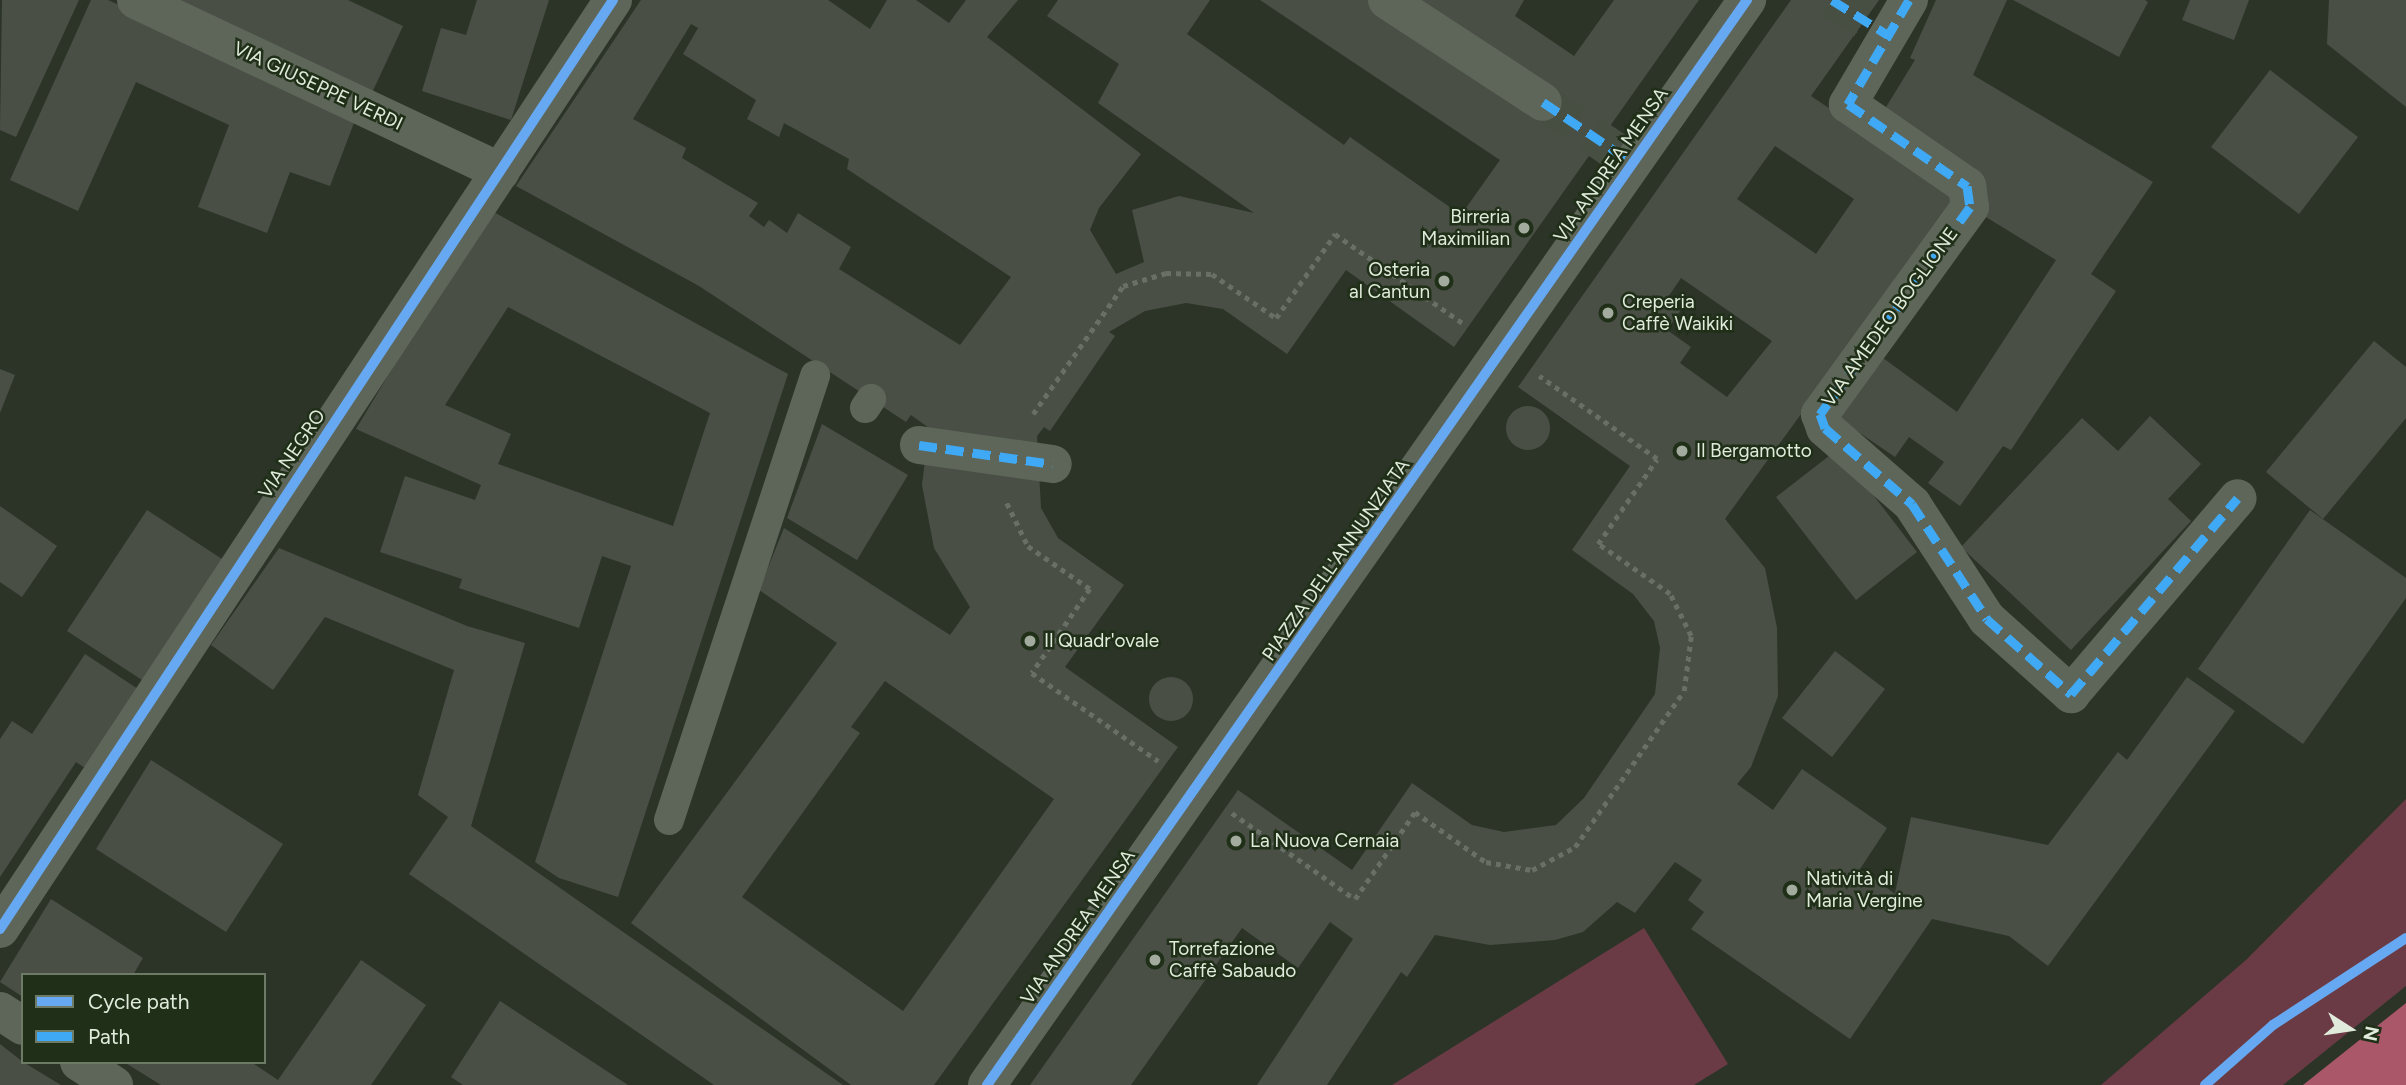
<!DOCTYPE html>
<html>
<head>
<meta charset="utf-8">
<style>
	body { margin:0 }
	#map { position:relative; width:2406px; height:1085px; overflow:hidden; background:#2c3428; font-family:Figtree,sans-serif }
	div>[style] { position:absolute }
	.green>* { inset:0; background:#6a3b44 }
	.water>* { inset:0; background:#aa5769 }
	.building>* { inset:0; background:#494f45 }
	.round { border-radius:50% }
	.street-tunnel>* { height:38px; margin-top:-19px; transform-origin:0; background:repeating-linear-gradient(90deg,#474f43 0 38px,transparent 0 57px) }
	.path>* { height:4.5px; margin-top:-2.25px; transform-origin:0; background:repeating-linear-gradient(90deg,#686f65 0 5px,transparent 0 10px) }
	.lane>* { height:30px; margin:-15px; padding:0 15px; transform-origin:15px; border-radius:15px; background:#5e665a }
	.street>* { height:38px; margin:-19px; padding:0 19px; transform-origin:19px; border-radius:19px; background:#5e665a }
	.quiet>* { height:9px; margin-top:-4.5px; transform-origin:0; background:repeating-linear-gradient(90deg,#3fa9f5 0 18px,transparent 0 27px) }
	.cycleway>* { height:10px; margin:-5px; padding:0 5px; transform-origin:5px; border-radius:5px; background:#66a8f1 }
	.dots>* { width:19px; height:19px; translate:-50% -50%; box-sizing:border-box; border:4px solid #203018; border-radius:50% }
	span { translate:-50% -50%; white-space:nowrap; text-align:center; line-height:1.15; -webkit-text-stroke:5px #203018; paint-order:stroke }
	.street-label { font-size:19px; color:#e1ebdc }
	.poi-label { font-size:19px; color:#e1ebdc }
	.right { translate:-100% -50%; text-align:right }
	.left { translate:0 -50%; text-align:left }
	.legend { position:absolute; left:21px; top:973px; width:245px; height:91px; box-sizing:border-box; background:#203018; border:2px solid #6d7b66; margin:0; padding:9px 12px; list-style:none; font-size:21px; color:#e1ebdc }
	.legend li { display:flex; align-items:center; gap:14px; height:35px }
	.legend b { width:35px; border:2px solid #6d7b66 }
	.north { position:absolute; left:2315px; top:994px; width:70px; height:70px; -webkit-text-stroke:5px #203018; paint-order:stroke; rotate:102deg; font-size:19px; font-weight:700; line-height:28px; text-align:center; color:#e1ebdc }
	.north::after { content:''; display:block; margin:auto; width:24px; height:32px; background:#e1ebdc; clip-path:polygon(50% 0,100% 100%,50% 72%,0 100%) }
</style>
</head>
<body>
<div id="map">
	<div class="green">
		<div style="clip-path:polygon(2406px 799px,2406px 986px,2283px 1085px,2101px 1085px,2246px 960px)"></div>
		<div style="clip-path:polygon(1644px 928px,1728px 1064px,1694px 1085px,1392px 1085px)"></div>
	</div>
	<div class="water">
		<div style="clip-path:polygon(2406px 1003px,2406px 1085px,2303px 1085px)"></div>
	</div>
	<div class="building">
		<div style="clip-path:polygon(2px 0,79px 0,16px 137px,0 130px)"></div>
		<div style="clip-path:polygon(91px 0,108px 0,357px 115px,330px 186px,290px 172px,267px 233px,198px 207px,229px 125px,136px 82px,78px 211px,10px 180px)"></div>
		<div style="clip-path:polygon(164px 0,348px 0,403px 26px,370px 97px)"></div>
		<div style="clip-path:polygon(477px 0,549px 0,511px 120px,422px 91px,441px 28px,466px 35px)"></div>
		<div style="clip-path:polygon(evenodd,641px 0,828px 0,870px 29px,887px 0,916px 0,949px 23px,966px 0,1018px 0,987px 37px,1141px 154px,1099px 208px,1090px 230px,1116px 274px,1144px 262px,1132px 210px,1179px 196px,1254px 213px,1098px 103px,1119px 64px,1047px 16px,1058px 0,1210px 0,1187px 34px,1344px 145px,1350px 137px,1461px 215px,1500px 160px,1260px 0,1524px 0,1515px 16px,1574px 56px,1614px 0,1699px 0,1454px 347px,1346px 270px,1287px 354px,1223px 309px,1186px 303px,1145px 311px,1109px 332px,1115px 336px,1050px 431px,1044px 427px,1037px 436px,1041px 508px,1058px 538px,1124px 585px,1065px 667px,1178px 747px,934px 1085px,851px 1085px,631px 923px,837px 643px,759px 590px,784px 528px,950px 635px,970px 607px,934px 548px,922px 485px,929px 428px,911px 415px,906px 422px,699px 286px,516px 186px,641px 0,691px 24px,698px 28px,683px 54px,756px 100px,747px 119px,779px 137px,784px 123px,849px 159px,847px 169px,1011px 277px,960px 345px,839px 269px,851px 247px,798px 213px,787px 233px,769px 220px,764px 227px,749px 216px,758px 203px,682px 158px,686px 148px,633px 119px,691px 24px,641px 0,885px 681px,1054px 799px,903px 1011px,742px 897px,860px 733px,851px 727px,885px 681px)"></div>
		<div style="clip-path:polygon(evenodd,1791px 0,1879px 0,1811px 96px,1959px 196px,1725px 519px,1765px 568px,1777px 628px,1778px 696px,1751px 767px,1737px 784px,1773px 810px,1802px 769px,1887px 828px,1860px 869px,1925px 915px,1895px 893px,1911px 817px,2048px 845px,2118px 752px,2127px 760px,2187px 677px,2235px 711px,2048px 966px,2009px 936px,1932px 919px,1850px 1039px,1691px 929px,1704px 912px,1688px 900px,1702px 880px,1675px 862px,1635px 913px,1617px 902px,1583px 932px,1555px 940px,1490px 945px,1435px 935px,1407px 977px,1401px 972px,1327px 1085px,1257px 1085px,1353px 939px,1330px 922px,1298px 968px,1242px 928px,1131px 1085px,1030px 1085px,1238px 790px,1352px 870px,1412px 783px,1472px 825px,1504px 832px,1556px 825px,1584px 798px,1655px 694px,1660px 648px,1654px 621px,1633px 594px,1572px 550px,1630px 466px,1518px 387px,1791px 0,1775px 146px,1854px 199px,1816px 254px,1737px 199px,1775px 146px,1791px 0,1681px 278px,1772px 341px,1727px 397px,1680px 363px,1691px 347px,1667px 330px,1681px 310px,1666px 300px,1681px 278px)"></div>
		<div style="clip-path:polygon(1936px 0,2007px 0,1973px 75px,2153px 182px,2091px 274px,2116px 291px,2011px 450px,2003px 446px,1960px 506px,1928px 483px,1944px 462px,1909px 437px,1895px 457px,1829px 412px,1872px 350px,1957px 412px,2056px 260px,1981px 214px,1883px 112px,1915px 60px,1910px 58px)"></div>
		<div style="clip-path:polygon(2013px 0,2145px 0,2148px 2px,2119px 57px)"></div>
		<div style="clip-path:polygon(2190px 0,2249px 0,2234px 40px,2182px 20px)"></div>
		<div style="clip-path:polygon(2329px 0,2406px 0,2406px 107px,2327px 44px)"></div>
		<div style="clip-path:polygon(2270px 70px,2358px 137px,2299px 214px,2211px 147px)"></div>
		<div style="clip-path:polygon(evenodd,488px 209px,788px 374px,618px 897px,559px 878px,535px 862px,631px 566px,602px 556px,579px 628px,459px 588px,462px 579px,380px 552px,405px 476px,475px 500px,481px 485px,356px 429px,488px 209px,508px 307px,710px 413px,673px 526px,498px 464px,511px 434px,445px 405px,508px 307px)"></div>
		<div style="clip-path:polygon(2374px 341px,2406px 367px,2406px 418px,2323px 519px,2266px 472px)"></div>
		<div style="clip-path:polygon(0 369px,15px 375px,0 413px)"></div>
		<div class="round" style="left:1506px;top:406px;width:44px;height:44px"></div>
		<div style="clip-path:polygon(2150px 416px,2201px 464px,2168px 499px,2191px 521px,2071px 650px,1961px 547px,2082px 418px,2118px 451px)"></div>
		<div style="clip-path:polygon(822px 424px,908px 475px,857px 560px,787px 518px)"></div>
		<div style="clip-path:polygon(1838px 449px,1917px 552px,1856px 600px,1776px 497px)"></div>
		<div style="clip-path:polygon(0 506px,57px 546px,22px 597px,0 582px)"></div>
		<div style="clip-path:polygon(147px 510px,222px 559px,142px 680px,67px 631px)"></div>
		<div style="clip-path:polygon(2310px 510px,2406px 578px,2406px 598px,2303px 744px,2198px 669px)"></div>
		<div style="clip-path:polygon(279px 548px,467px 626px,525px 643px,471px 826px,843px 1085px,714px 1085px,409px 874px,448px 817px,418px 795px,454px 670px,325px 617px,273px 690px,211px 645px)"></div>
		<div style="clip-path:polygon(1835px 651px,1885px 689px,1832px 757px,1782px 718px)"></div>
		<div style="clip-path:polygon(85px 654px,141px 691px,88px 770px,76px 762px,0 877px,0 739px,12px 721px,32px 734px)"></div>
		<div class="round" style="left:1149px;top:677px;width:44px;height:44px"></div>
		<div style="clip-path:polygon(151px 760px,283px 844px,226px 932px,96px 849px)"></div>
		<div style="clip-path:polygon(51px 899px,143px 958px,133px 975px,23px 975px,23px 997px,0 982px)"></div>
		<div style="clip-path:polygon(361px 960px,426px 1005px,371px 1085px,161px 1085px,124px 1062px,251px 1062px,278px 1080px)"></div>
		<div style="clip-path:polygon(500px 1001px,628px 1085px,463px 1085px,451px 1077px)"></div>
		<div style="clip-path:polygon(0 1044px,23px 1062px,61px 1085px,0 1085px)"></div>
	</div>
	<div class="street-tunnel">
		<div style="left:1832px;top:0;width:66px;rotate:32deg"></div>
		<div style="left:1543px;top:102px;width:109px;rotate:34.1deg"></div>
	</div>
	<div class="path">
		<div style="left:1033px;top:414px;width:156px;rotate:-54.9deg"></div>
		<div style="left:1123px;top:286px;width:45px;rotate:-16.8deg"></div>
		<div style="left:1166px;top:273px;width:46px;rotate:1.2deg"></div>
		<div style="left:1212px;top:274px;width:78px;rotate:34.5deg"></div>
		<div style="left:1276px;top:318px;width:103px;rotate:-54.9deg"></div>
		<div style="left:1335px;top:234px;width:157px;rotate:34.9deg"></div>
		<div style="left:1007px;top:503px;width:48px;rotate:64deg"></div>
		<div style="left:1028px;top:546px;width:75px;rotate:34.7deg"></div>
		<div style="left:1090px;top:589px;width:102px;rotate:124.6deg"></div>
		<div style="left:1032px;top:673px;width:154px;rotate:34.9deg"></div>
		<div style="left:1232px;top:813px;width:150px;rotate:35deg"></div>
		<div style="left:1355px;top:899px;width:106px;rotate:-55.4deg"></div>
		<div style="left:1415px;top:812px;width:87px;rotate:35.2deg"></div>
		<div style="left:1486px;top:862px;width:47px;rotate:9.9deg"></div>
		<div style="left:1532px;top:870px;width:49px;rotate:-28.1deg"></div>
		<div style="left:1575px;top:847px;width:190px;rotate:-55.1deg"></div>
		<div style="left:1684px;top:691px;width:55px;rotate:-82.7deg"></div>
		<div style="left:1691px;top:636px;width:47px;rotate:-116.6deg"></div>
		<div style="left:1670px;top:594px;width:88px;rotate:-145.2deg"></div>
		<div style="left:1598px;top:544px;width:103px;rotate:-55.2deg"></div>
		<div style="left:1657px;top:459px;width:144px;rotate:-144.9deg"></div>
		<div style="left:2405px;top:939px;width:1px;rotate:-45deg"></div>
	</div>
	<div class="lane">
		<div style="left:865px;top:408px;width:11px;rotate:-56deg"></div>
		<div style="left:669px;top:820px;width:468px;rotate:-71.8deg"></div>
	</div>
	<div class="street">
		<div style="left:136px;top:0;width:403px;rotate:25.2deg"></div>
		<div style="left:1387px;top:0;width:186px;rotate:33.2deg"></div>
		<div style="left:1909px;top:0;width:121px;rotate:120.4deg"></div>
		<div style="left:1848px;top:104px;width:145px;rotate:34.6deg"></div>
		<div style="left:1967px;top:186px;width:21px;rotate:82deg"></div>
		<div style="left:1970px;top:207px;width:256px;rotate:125.9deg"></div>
		<div style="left:1820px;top:414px;width:15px;rotate:70deg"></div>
		<div style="left:1825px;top:428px;width:116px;rotate:41.1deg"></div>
		<div style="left:1912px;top:504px;width:137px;rotate:56.9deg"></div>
		<div style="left:1987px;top:619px;width:113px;rotate:41.8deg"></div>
		<div style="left:2071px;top:694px;width:257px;rotate:-49.6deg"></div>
		<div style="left:919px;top:445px;width:135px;rotate:8.1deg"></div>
		<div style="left:0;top:929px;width:1113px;rotate:-56.58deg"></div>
		<div style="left:0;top:1011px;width:27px;rotate:33deg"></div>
		<div style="left:79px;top:1062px;width:42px;rotate:33.3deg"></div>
		<div style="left:987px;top:1085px;width:1325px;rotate:-54.99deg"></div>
	</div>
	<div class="quiet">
		<div style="left:1832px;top:0;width:66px;rotate:32deg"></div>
		<div style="left:1909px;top:0;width:121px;rotate:120.4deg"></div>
		<div style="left:1848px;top:104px;width:145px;rotate:34.6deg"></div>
		<div style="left:1967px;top:186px;width:21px;rotate:82deg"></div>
		<div style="left:1970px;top:207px;width:256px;rotate:125.9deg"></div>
		<div style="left:1820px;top:414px;width:15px;rotate:70deg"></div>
		<div style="left:1825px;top:428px;width:116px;rotate:41.1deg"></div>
		<div style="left:1912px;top:504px;width:137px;rotate:56.9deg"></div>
		<div style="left:1987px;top:619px;width:113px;rotate:41.8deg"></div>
		<div style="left:2071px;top:694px;width:257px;rotate:-49.6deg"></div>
		<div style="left:1543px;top:102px;width:109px;rotate:34.1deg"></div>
		<div style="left:919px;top:445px;width:135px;rotate:8.1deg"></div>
	</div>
	<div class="cycleway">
		<div style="left:0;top:929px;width:1113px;rotate:-56.58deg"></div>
		<div style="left:987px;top:1085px;width:1325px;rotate:-54.99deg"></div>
		<div style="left:2205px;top:1085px;width:91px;rotate:-41.4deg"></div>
		<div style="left:2273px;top:1025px;width:159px;rotate:-33.2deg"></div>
	</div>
	<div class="dots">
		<div style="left:1524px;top:228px;background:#a2ab9d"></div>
		<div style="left:1444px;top:281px;background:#a2ab9d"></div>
		<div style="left:1608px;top:313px;background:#a2ab9d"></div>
		<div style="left:1682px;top:451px;background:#a2ab9d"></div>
		<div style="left:1030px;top:641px;background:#a2ab9d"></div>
		<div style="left:1236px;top:841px;background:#a2ab9d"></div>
		<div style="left:1792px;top:890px;background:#a2ab9d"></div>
		<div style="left:1155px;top:960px;background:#a2ab9d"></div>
	</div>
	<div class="street-label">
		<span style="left:318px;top:86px;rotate:25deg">VIA GIUSEPPE VERDI</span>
		<span style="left:1611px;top:165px;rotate:-55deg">VIA ANDREA MENSA</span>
		<span style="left:1890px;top:317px;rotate:-54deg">VIA AMEDEO BOGLIONE</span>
		<span style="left:292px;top:454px;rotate:-56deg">VIA NEGRO</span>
		<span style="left:1336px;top:560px;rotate:-55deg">PIAZZA DELL'ANNUNZIATA</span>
		<span style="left:1078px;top:927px;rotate:-55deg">VIA ANDREA MENSA</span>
	</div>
	<div class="poi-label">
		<span class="right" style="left:1510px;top:228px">Birreria<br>Maximilian</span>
		<span class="right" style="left:1430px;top:281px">Osteria<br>al Cantun</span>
		<span class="left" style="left:1622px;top:313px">Creperia<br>Caffè Waikiki</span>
		<span class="left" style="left:1696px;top:451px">Il Bergamotto</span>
		<span class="left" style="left:1044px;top:641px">Il Quadr'ovale</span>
		<span class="left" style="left:1250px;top:841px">La Nuova Cernaia</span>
		<span class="left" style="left:1806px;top:890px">Natività di<br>Maria Vergine</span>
		<span class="left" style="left:1169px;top:960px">Torrefazione<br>Caffè Sabaudo</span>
	</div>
	<ul class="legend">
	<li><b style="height:9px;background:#66a8f1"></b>Cycle path</li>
	<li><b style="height:9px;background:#3fa9f5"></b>Path</li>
	</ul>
	<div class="north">N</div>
</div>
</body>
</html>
